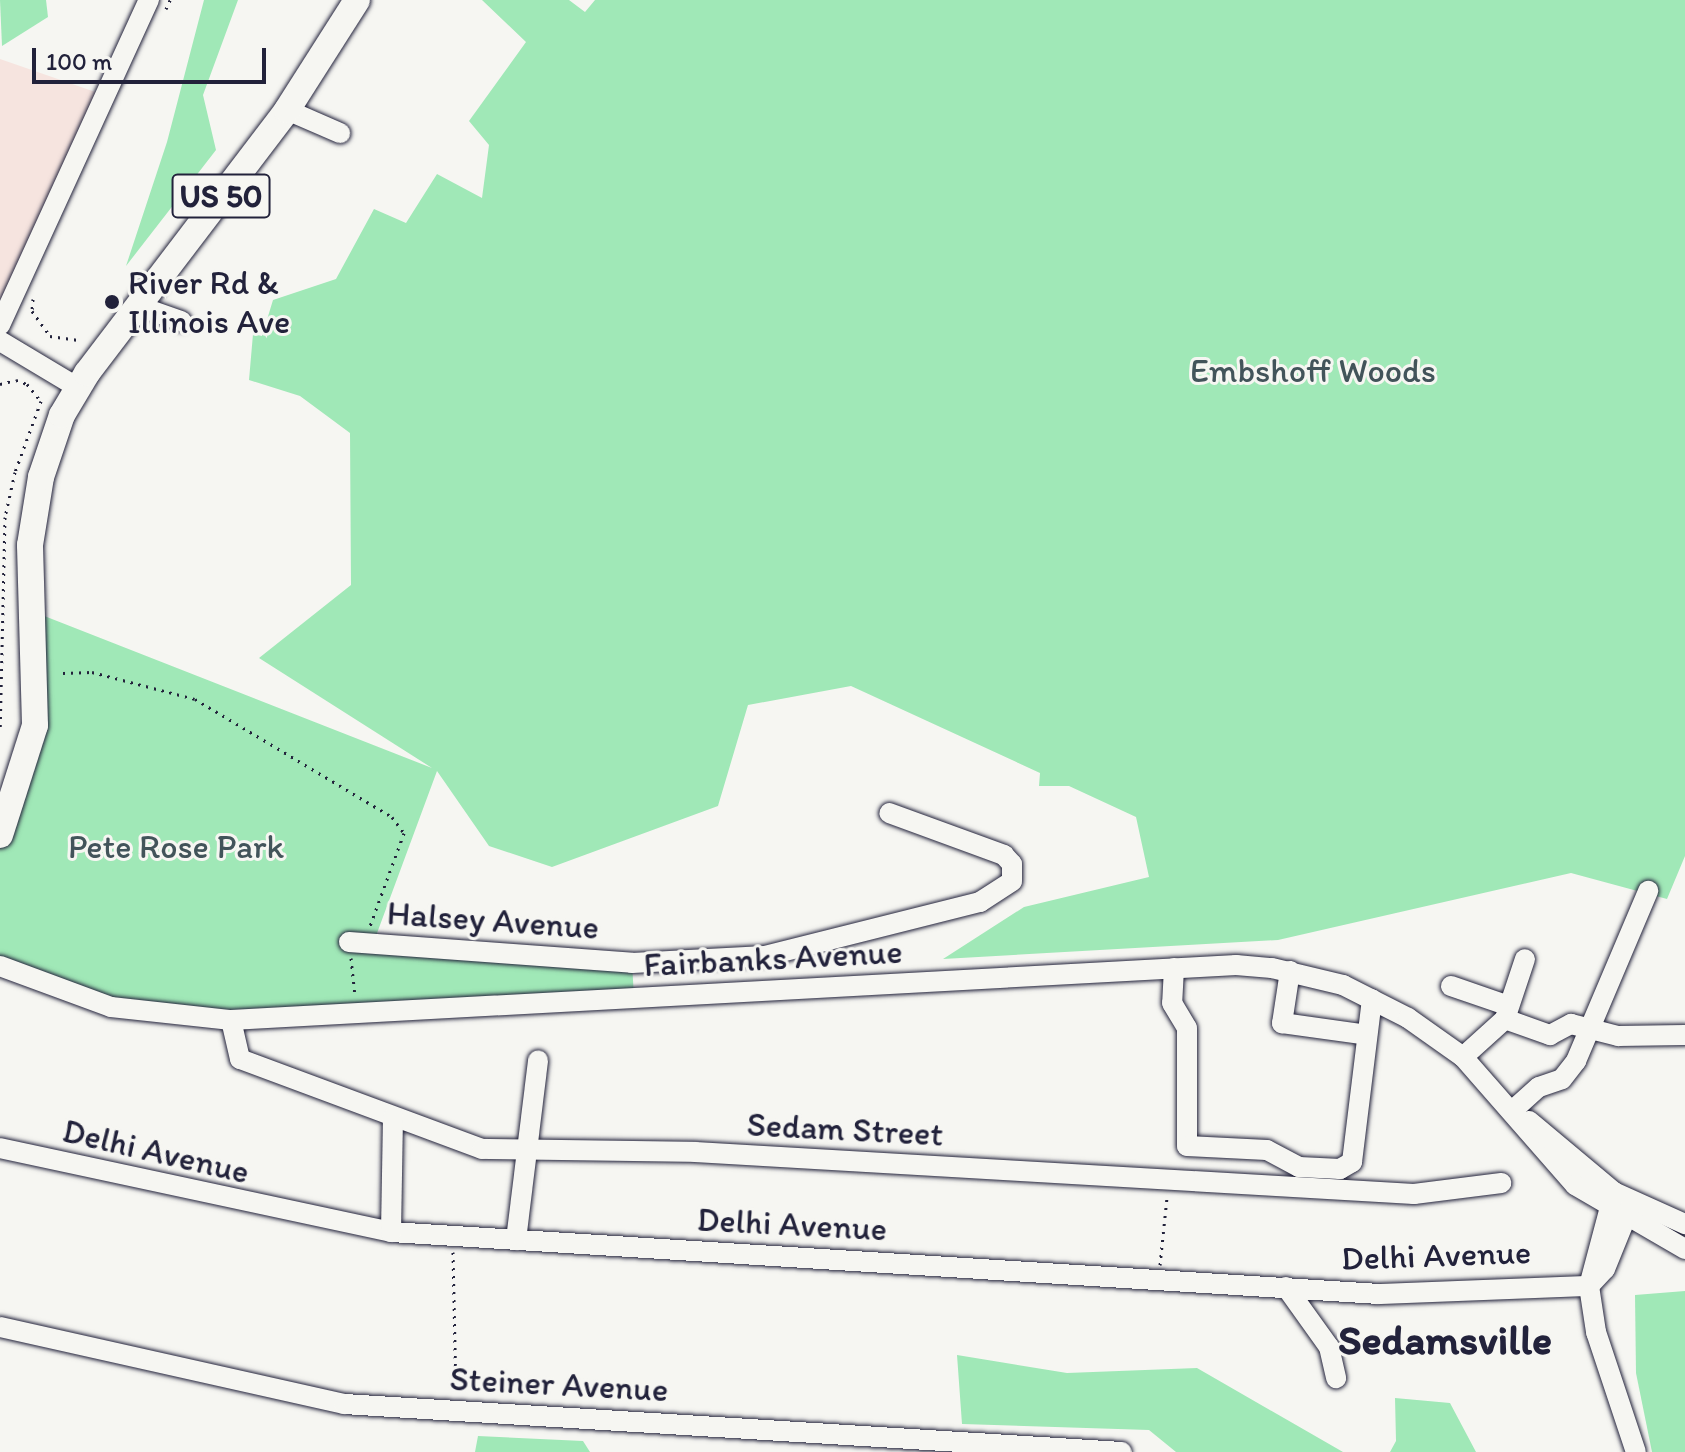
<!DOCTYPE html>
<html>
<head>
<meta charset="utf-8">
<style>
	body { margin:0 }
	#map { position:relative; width:1685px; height:1452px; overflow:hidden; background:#f6f6f2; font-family:Itim,sans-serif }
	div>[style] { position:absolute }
	.built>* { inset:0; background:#f6e4df }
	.green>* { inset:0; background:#a0e8b7 }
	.path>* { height:3px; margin-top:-1.5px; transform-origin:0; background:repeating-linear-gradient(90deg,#22223b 0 2px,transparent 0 8px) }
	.roads { filter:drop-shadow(0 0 2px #22223b) drop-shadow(0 0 2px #22223b) }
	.minor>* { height:20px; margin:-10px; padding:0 10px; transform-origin:10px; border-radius:10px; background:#f6f6f2 }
	.major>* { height:26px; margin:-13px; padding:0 13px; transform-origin:13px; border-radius:13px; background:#f6f6f2 }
	.dots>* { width:22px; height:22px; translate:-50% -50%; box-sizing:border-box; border:4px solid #f6f6f2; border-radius:50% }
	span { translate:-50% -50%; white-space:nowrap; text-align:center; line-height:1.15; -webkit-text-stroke:6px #f6f6f2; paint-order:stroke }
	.shield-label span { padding:2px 6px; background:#f6f6f2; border:2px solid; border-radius:6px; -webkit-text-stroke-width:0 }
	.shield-label { font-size:32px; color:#22223b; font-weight:700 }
	.poi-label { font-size:34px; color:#22223b }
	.left { translate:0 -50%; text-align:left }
	.park-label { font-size:34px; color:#42545a }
	.street-label { font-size:34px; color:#22223b }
	.district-label { font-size:42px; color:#22223b; font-weight:700 }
	.scale { position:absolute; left:32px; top:48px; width:234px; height:36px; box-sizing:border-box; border:4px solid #22223b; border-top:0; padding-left:10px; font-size:24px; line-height:28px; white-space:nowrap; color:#22223b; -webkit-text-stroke:6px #f6f6f2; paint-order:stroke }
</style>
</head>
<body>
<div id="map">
	<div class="built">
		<div style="clip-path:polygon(0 59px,104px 95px,0 325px)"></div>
	</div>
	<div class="green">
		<div style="clip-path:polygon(0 0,46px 0,48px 17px,2px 46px)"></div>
		<div style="clip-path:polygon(204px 0,238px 0,203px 95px,216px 150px,126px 266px,167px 142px)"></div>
		<div style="clip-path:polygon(482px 0,569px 0,585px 12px,595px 0,1685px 0,1685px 856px,1667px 899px,1571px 873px,1278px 940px,943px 959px,1024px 907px,1149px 877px,1136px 817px,1069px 786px,1039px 786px,1040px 773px,851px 686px,748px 705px,718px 806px,552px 867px,489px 846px,437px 771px,373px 944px,632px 963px,634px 997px,160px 1015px,0 966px,0 835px,21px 782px,29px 610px,432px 768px,259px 658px,351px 585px,350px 433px,300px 396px,249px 380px,253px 334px,262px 336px,273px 300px,336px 279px,374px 209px,406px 223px,437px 174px,482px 198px,489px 145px,469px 121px,526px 42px)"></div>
		<div style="clip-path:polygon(1685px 1291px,1685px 1452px,1652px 1452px,1636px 1373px,1635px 1295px)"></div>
		<div style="clip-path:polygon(957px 1355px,1067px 1373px,1197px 1368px,1343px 1452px,1176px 1452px,1149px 1430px,962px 1424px)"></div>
		<div style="clip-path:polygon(1395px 1398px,1450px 1403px,1476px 1452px,1390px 1452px,1396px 1441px)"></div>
		<div style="clip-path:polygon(478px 1436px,583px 1441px,590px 1452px,475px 1452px)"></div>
	</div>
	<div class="path">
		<div style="left:166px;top:9px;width:10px;rotate:-66deg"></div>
		<div style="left:33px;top:299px;width:12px;rotate:95deg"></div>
		<div style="left:32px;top:311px;width:31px;rotate:54deg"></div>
		<div style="left:50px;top:336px;width:27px;rotate:8deg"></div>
		<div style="left:0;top:384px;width:16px;rotate:-14deg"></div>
		<div style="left:16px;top:380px;width:12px;rotate:20deg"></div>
		<div style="left:27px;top:384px;width:22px;rotate:51deg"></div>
		<div style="left:41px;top:401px;width:76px;rotate:110.1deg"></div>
		<div style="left:15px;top:472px;width:46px;rotate:102.5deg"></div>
		<div style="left:5px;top:517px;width:215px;rotate:91.3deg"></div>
		<div style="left:63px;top:673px;width:29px;rotate:-2deg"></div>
		<div style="left:92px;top:672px;width:106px;rotate:14.7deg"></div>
		<div style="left:195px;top:699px;width:230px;rotate:30.9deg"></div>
		<div style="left:392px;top:817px;width:20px;rotate:53deg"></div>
		<div style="left:404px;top:833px;width:99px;rotate:110.1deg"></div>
		<div style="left:351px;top:958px;width:36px;rotate:84deg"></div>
		<div style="left:453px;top:1252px;width:140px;rotate:88.8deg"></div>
		<div style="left:1160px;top:1265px;width:68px;rotate:-84.1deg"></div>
	</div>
	<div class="roads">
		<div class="minor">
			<div style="left:287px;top:110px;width:58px;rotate:23.5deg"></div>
			<div style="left:138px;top:306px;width:46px;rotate:19.2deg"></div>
			<div style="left:0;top:325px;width:358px;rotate:-65.4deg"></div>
			<div style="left:0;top:341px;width:90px;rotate:30.9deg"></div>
			<div style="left:349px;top:942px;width:284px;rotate:4.2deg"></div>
			<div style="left:632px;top:963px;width:133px;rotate:-3deg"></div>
			<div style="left:765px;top:956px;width:222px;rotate:-14.1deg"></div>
			<div style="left:980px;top:902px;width:38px;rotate:-33deg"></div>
			<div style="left:1012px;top:881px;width:17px;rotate:-90deg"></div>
			<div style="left:1012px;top:864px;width:12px;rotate:-132deg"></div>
			<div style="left:1004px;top:855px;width:122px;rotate:-159.9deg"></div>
			<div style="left:0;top:966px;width:118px;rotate:20.3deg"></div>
			<div style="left:111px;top:1007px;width:121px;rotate:6.2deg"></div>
			<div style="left:231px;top:1020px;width:1007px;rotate:-3.13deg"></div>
			<div style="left:1236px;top:965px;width:36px;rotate:5deg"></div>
			<div style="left:1272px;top:968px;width:73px;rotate:13.5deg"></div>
			<div style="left:1343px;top:985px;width:73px;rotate:26.9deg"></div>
			<div style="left:1408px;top:1018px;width:67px;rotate:35.3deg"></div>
			<div style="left:1463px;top:1057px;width:170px;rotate:48.8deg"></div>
			<div style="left:1575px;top:1185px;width:127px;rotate:30.2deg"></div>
			<div style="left:1174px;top:968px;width:35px;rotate:93deg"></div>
			<div style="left:1172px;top:1003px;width:29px;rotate:59deg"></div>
			<div style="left:1187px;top:1028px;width:118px;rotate:90deg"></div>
			<div style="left:1187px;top:1146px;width:80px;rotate:2.9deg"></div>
			<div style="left:1267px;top:1150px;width:36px;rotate:28deg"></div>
			<div style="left:1299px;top:1167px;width:41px;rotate:2.8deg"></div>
			<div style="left:1340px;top:1169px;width:14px;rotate:-30deg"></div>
			<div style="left:1352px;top:1162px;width:164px;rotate:-83deg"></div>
			<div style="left:1290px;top:971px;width:53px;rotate:98.7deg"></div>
			<div style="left:1282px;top:1023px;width:86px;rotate:8deg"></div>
			<div style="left:1451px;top:986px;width:61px;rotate:19deg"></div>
			<div style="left:1505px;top:1019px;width:63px;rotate:-71.6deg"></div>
			<div style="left:231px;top:1020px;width:40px;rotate:77deg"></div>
			<div style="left:240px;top:1059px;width:258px;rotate:20.4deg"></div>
			<div style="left:482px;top:1149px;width:213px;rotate:0.8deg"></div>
			<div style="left:695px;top:1152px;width:720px;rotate:3.34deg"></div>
			<div style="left:1414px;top:1194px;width:88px;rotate:-7.2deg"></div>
			<div style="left:1463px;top:1057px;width:57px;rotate:-42.1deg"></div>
			<div style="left:1505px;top:1019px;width:48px;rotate:19.6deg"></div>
			<div style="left:1550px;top:1035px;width:24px;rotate:-28deg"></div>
			<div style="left:1571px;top:1024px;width:49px;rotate:14.3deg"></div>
			<div style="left:1618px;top:1036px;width:67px;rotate:-0.9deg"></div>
			<div style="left:1512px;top:1111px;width:36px;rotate:-42deg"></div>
			<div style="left:1539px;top:1087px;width:24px;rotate:-19deg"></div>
			<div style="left:1562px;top:1079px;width:23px;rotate:-52deg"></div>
			<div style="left:1576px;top:1061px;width:185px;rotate:-67deg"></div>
			<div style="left:1529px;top:1121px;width:111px;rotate:39.9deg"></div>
			<div style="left:1614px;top:1192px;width:78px;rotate:24.3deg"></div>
			<div style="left:0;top:1148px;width:400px;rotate:12.1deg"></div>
			<div style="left:391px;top:1232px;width:989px;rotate:3.59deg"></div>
			<div style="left:1378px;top:1294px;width:211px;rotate:-2.2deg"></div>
			<div style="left:1614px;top:1192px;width:97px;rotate:104.9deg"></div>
			<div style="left:1589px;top:1286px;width:47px;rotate:81.3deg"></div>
			<div style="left:1596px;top:1332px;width:126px;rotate:71.6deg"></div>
			<div style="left:391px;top:1232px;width:115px;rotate:-89deg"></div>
			<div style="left:516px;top:1240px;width:181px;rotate:-83deg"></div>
			<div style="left:1589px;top:1286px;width:23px;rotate:-47deg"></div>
			<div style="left:1605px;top:1269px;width:69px;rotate:-67.9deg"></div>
			<div style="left:1286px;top:1287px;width:74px;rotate:54.4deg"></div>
			<div style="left:1329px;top:1347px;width:32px;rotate:77deg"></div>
			<div style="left:0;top:1327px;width:353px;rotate:12.6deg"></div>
			<div style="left:344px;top:1404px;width:779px;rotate:3.53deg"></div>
		</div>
		<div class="major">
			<div style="left:0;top:835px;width:115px;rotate:-72.3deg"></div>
			<div style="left:35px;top:725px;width:180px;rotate:-91.6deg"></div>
			<div style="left:30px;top:545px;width:69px;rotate:-80.8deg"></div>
			<div style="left:41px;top:477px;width:65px;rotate:-71.3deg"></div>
			<div style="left:62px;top:415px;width:49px;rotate:-59.2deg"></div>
			<div style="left:87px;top:373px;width:330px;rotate:-52.7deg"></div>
			<div style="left:287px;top:110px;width:130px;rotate:-57.5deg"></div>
		</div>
	</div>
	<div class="dots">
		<div style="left:112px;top:302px;background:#22223b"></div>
	</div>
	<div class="shield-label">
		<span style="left:221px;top:196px">US 50</span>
	</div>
	<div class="poi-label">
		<span class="left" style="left:128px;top:302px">River Rd &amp;<br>Illinois Ave</span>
	</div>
	<div class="park-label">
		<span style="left:1313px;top:371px">Embshoff Woods</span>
		<span style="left:176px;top:847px">Pete Rose Park</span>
	</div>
	<div class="street-label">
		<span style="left:493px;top:920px;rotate:4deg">Halsey Avenue</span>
		<span style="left:773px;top:958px;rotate:-3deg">Fairbanks Avenue</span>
		<span style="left:845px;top:1129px;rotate:3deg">Sedam Street</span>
		<span style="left:156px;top:1151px;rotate:13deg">Delhi Avenue</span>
		<span style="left:792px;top:1224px;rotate:3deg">Delhi Avenue</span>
		<span style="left:1436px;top:1255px;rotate:-2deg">Delhi Avenue</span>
		<span style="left:559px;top:1384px;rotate:3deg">Steiner Avenue</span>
	</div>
	<div class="district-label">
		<span style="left:1445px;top:1340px">Sedamsville</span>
	</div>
	<div class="scale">100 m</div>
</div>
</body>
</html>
